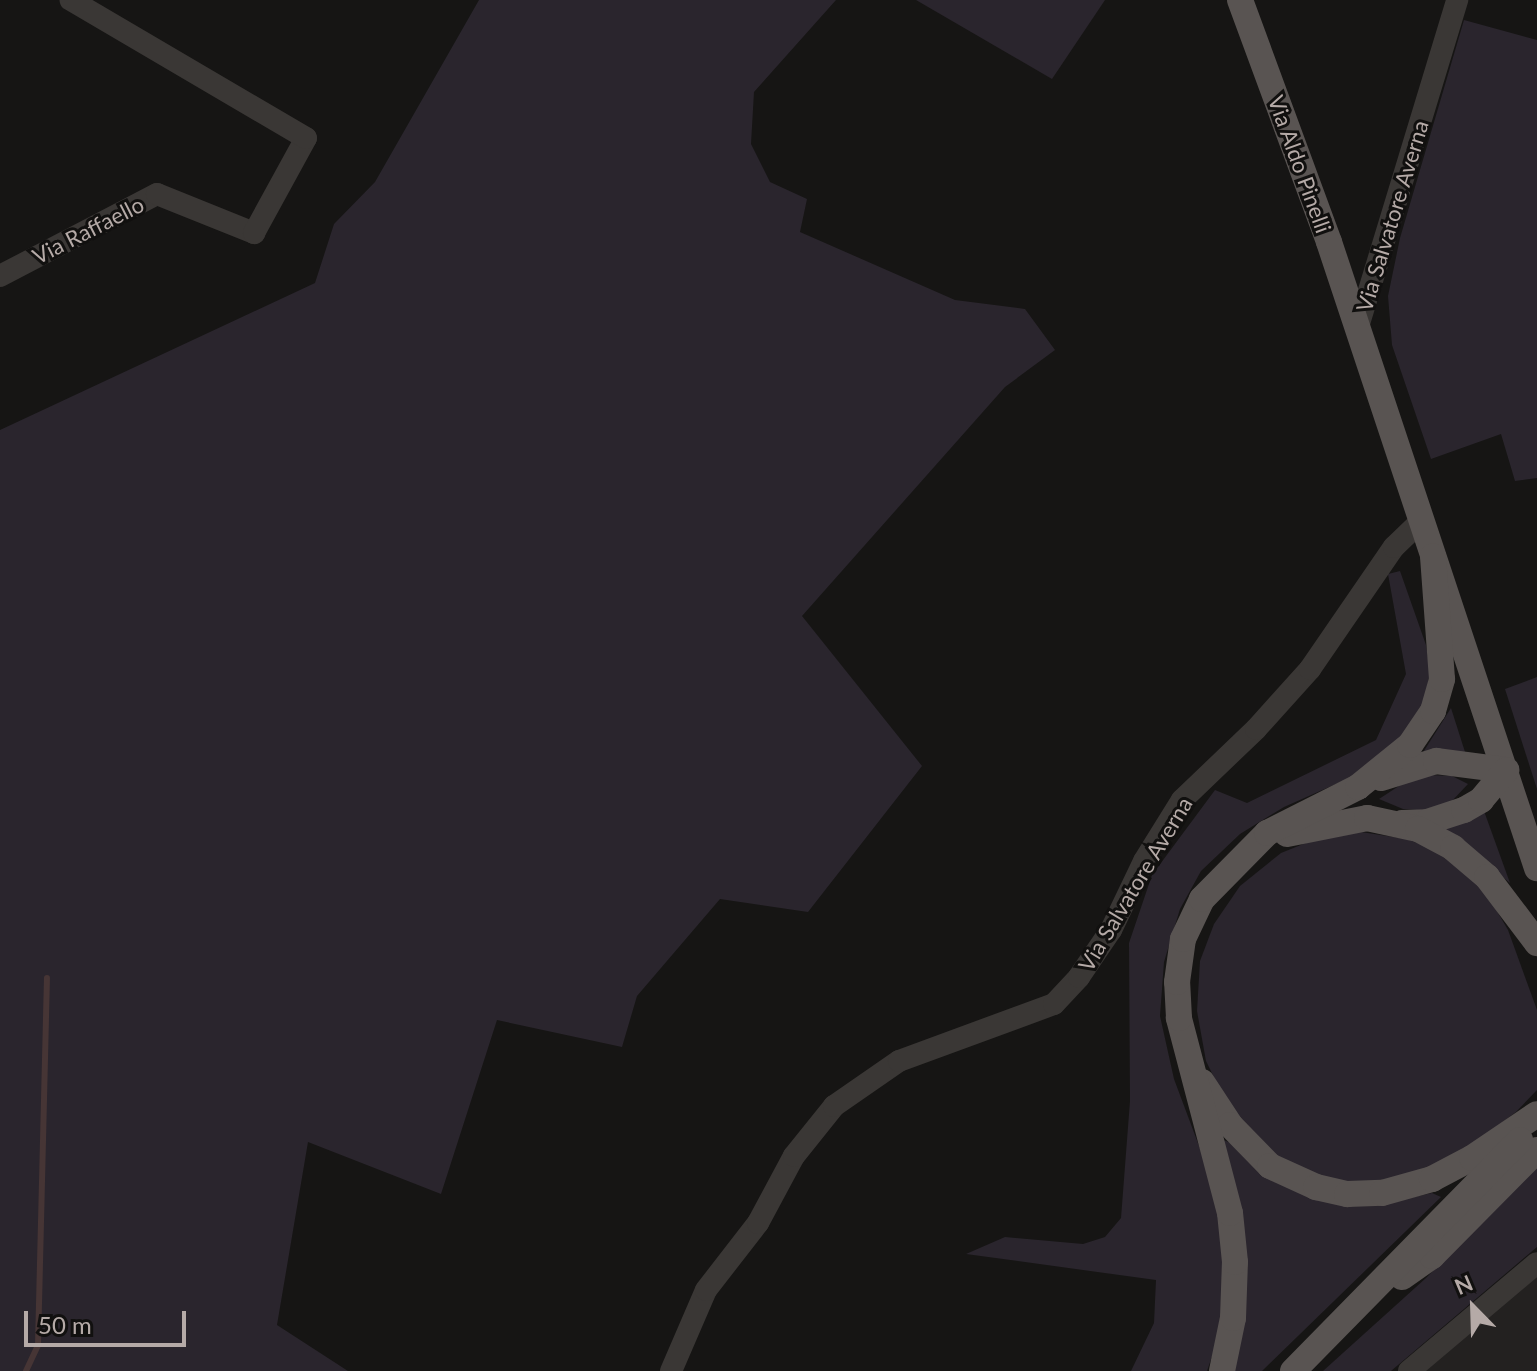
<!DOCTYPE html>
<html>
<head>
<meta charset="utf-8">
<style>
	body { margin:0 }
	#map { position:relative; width:1537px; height:1371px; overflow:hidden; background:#161514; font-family:Lato,sans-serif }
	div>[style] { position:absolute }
	.built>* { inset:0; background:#232120 }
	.green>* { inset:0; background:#2a252d }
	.stream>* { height:6px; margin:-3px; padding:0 3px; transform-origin:3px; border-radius:3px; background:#463535 }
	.minor>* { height:22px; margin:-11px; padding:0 11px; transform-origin:11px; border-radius:11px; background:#3a3735 }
	.major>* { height:26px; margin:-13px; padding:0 13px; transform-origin:13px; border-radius:13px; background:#595452 }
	span { translate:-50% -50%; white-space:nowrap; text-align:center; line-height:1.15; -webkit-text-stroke:6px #11100f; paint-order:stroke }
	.street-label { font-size:22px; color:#b5aaa7 }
	.north { position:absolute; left:1433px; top:1267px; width:80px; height:80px; -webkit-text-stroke:6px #11100f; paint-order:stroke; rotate:337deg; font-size:22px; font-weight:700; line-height:32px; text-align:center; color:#b5aaa7 }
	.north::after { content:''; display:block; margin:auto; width:28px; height:36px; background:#b5aaa7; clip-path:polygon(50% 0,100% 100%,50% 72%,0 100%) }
	.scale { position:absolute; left:24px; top:1311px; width:162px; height:36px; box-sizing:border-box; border:4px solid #b5aaa7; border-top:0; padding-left:10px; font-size:24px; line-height:28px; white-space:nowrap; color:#b5aaa7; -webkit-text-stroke:6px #11100f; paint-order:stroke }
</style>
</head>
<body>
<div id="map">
	<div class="built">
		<div style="clip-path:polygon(1537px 1263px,1537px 1371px,1409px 1371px)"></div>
	</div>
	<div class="green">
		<div style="clip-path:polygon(479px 0,836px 0,754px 92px,751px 144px,770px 182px,807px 199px,800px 232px,955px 300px,1025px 309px,1055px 350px,1005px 387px,802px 616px,922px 766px,808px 912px,720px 899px,637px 996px,622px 1047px,497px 1020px,441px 1194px,308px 1142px,277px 1325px,348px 1371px,0 1371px,0 430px,315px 283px,334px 224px,375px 182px)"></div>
		<div style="clip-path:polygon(916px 0,1105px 0,1052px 79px)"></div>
		<div style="clip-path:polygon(1464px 20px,1537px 40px,1537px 478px,1515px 481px,1501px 434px,1431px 459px,1392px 345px,1388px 296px,1400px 238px)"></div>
		<div style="clip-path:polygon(1400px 571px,1426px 645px,1430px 671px,1425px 704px,1398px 745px,1354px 776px,1284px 807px,1240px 834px,1201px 871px,1180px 909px,1164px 962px,1160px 1016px,1174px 1079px,1208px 1170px,1221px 1223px,1226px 1283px,1216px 1345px,1207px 1371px,1131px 1371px,1154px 1323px,1156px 1280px,966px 1254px,1005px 1237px,1083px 1244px,1105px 1237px,1121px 1218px,1130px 1101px,1129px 943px,1152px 875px,1215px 790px,1247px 803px,1376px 740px,1406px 674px,1388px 574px)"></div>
		<div style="clip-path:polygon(1537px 677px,1537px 789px,1505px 689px)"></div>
		<div style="clip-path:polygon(1451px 708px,1465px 752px,1422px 754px)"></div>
		<div style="clip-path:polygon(1429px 775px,1452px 776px,1468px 784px,1451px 802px,1429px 811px,1403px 809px,1379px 799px,1408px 780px)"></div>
		<div style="clip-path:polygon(1484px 811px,1510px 883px,1443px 828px)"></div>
		<div style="clip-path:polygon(1361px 832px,1407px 839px,1435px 850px,1468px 874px,1487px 894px,1508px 930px,1537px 1010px,1537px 1090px,1516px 1112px,1475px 1143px,1433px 1167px,1379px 1184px,1337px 1182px,1266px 1154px,1230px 1110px,1206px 1061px,1197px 1011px,1200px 961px,1214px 924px,1240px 886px,1281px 853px,1323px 836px)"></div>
		<div style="clip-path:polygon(1221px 1139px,1382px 1204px,1432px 1193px,1441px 1197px,1262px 1371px,1233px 1371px)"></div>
		<div style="clip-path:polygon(1537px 1165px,1537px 1247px,1391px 1371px,1323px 1371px,1426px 1278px)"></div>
	</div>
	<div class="stream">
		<div style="left:26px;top:1371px;width:29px;rotate:-65deg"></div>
		<div style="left:38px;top:1345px;width:367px;rotate:-88.6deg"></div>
	</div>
	<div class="minor">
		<div style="left:0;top:276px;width:177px;rotate:-27.6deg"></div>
		<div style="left:157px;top:194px;width:105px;rotate:21.9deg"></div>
		<div style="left:254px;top:233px;width:108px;rotate:-61.3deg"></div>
		<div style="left:306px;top:138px;width:273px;rotate:-149.6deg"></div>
		<div style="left:1357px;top:330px;width:345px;rotate:-73.1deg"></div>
		<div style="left:671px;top:1371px;width:88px;rotate:-66.6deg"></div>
		<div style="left:706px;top:1290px;width:85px;rotate:-52.2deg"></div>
		<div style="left:758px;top:1223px;width:76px;rotate:-61.8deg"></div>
		<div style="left:794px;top:1156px;width:64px;rotate:-51.3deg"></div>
		<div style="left:834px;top:1106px;width:79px;rotate:-34.7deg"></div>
		<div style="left:899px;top:1061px;width:165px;rotate:-20.2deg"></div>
		<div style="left:1054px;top:1004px;width:37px;rotate:-47deg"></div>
		<div style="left:1079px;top:977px;width:57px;rotate:-55.8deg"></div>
		<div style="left:1111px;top:930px;width:76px;rotate:-64.4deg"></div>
		<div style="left:1144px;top:861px;width:72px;rotate:-58.1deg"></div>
		<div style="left:1182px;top:800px;width:103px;rotate:-43.8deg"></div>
		<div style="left:1256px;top:729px;width:81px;rotate:-48deg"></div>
		<div style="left:1310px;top:669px;width:148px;rotate:-55.5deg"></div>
		<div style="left:1394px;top:547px;width:36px;rotate:-44deg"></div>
		<div style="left:1409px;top:1371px;width:167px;rotate:-40.2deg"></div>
	</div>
	<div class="major">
		<div style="left:1240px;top:0;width:258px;rotate:69.8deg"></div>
		<div style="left:1329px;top:242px;width:660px;rotate:71.62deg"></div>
		<div style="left:1381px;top:778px;width:58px;rotate:-17.2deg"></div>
		<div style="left:1436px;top:761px;width:71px;rotate:7.3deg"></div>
		<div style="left:1402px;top:823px;width:25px;rotate:-2deg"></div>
		<div style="left:1427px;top:822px;width:39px;rotate:-18deg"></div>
		<div style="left:1464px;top:810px;width:20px;rotate:-30deg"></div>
		<div style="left:1481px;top:800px;width:39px;rotate:-50deg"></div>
		<div style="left:1287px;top:834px;width:82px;rotate:-11.3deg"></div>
		<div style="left:1367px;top:818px;width:52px;rotate:12.2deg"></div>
		<div style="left:1418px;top:829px;width:40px;rotate:28deg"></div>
		<div style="left:1453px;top:848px;width:45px;rotate:40.5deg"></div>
		<div style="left:1487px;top:877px;width:83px;rotate:52.9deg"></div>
		<div style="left:1202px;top:1082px;width:51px;rotate:56.9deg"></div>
		<div style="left:1230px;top:1125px;width:57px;rotate:45.7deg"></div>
		<div style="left:1270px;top:1166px;width:51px;rotate:24.5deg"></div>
		<div style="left:1316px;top:1187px;width:32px;rotate:13deg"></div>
		<div style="left:1347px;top:1194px;width:35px;rotate:-2deg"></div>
		<div style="left:1382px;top:1193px;width:52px;rotate:-15.6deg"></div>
		<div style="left:1432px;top:1179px;width:45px;rotate:-27.7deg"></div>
		<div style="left:1472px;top:1158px;width:78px;rotate:-34.1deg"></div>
		<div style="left:1402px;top:1277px;width:37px;rotate:-35deg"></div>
		<div style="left:1432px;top:1256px;width:149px;rotate:-45.3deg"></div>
		<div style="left:1222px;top:1371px;width:54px;rotate:-78.3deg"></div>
		<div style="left:1233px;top:1318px;width:56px;rotate:-88deg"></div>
		<div style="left:1235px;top:1262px;width:49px;rotate:-95.8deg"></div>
		<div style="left:1230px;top:1213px;width:202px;rotate:-104.7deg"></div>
		<div style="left:1179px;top:1018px;width:36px;rotate:-93deg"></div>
		<div style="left:1177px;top:982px;width:43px;rotate:-82.1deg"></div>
		<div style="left:1183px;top:939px;width:44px;rotate:-64.6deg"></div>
		<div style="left:1202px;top:899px;width:93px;rotate:-45.4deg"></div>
		<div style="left:1267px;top:833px;width:102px;rotate:-26.8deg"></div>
		<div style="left:1358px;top:787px;width:67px;rotate:-38.9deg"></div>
		<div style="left:1410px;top:745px;width:41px;rotate:-55.9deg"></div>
		<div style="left:1433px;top:711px;width:33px;rotate:-74deg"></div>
		<div style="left:1442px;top:679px;width:123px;rotate:-94.2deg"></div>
		<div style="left:1293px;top:1371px;width:324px;rotate:-45.5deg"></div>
	</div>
	<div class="street-label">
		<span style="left:1300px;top:164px;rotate:70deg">Via Aldo Pinelli</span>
		<span style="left:1392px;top:216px;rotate:-73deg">Via Salvatore Averna</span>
		<span style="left:88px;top:230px;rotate:-27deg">Via Raffaello</span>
		<span style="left:1135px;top:884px;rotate:-59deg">Via Salvatore Averna</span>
	</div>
	<div class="north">N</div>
	<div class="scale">50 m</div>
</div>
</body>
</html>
